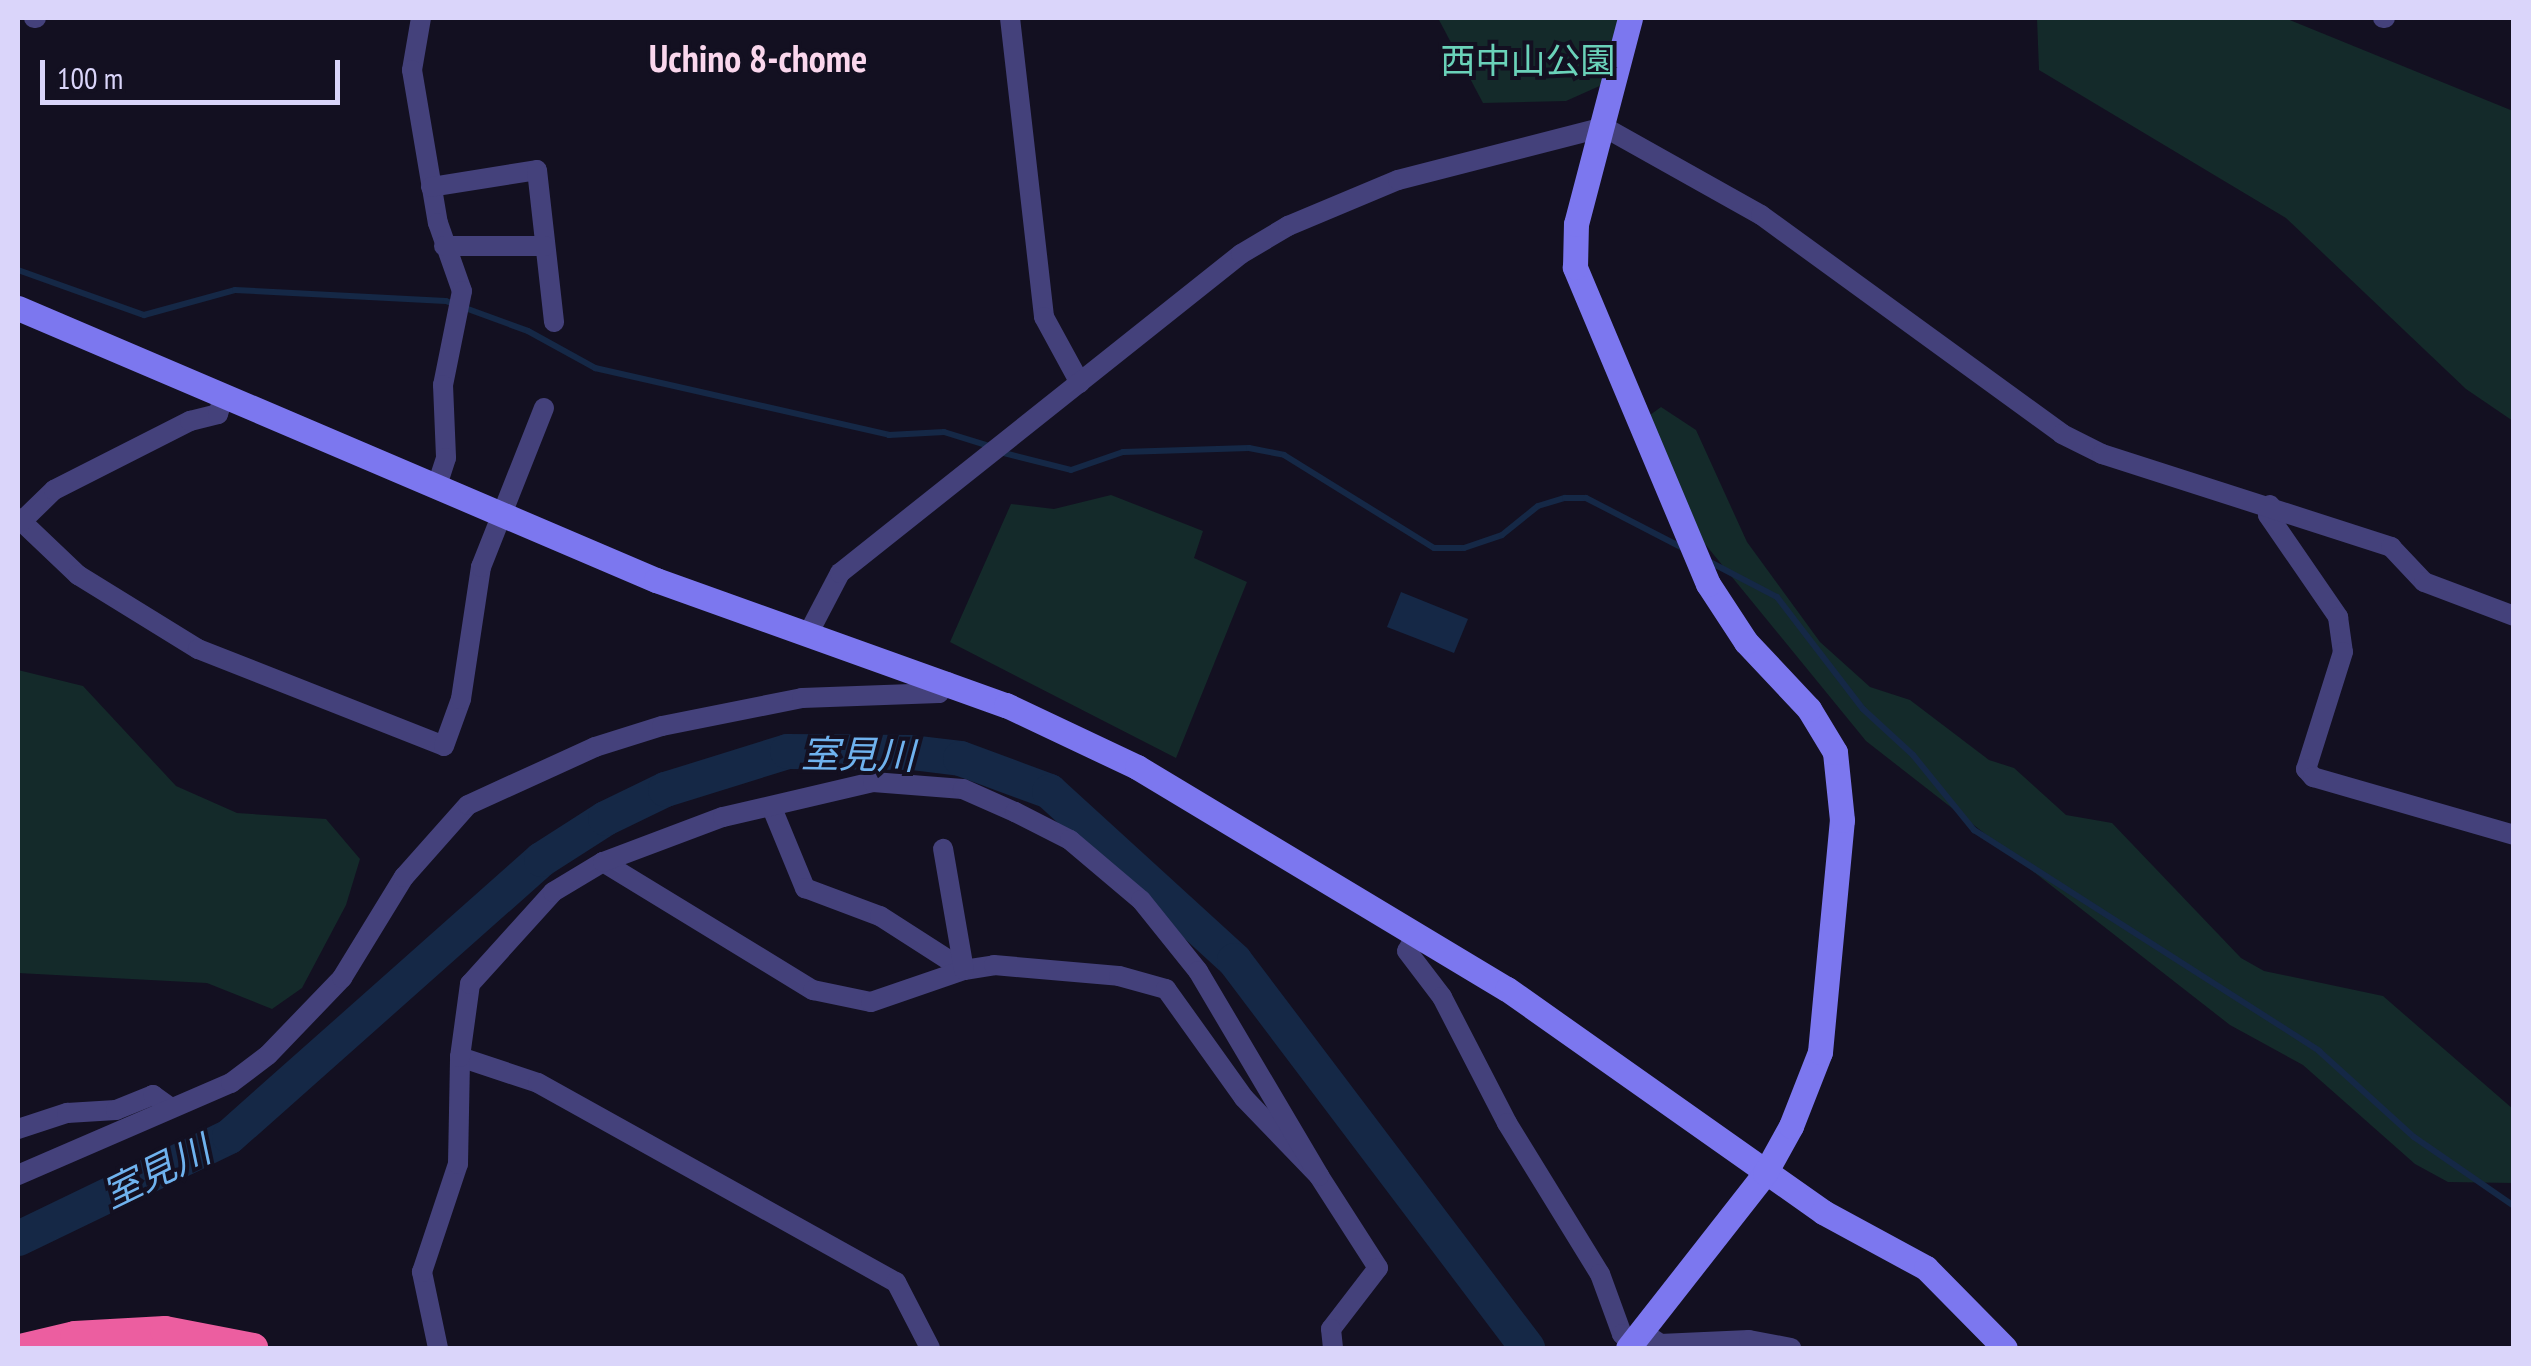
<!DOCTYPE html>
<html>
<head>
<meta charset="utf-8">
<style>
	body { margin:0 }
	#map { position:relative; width:2531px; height:1366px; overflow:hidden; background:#131021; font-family:"PT Sans Narrow","Noto Sans JP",sans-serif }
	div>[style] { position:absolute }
	.green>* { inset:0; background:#142a2a }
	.water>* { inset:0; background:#152846 }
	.stream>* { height:6px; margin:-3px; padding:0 3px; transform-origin:3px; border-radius:3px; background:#152846 }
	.river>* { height:35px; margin:-17.5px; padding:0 17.5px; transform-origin:17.5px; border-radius:17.5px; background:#152846 }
	.street>* { height:20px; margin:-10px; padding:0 10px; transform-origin:10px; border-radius:10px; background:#44417b }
	.secondary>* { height:25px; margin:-12.5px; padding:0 12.5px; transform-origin:12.5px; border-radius:12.5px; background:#7c77ef }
	.highway>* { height:30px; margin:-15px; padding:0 15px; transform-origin:15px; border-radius:15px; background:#ec5ea0 }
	span { translate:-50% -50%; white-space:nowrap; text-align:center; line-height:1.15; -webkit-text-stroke:8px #131021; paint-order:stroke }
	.park-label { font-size:35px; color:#6ad2b9 }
	.neighbourhood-label { font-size:38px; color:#fad7ed; font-weight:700 }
	.water-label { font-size:38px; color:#6fb2ee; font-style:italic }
	.frame { position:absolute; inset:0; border:20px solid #dad5fa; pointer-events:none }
	.scale { position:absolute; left:40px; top:60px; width:300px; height:45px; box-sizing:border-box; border:5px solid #dad5fa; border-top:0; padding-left:12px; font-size:30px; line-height:35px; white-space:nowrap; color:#dad5fa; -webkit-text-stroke:8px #131021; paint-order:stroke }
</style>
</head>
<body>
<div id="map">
	<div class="green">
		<div style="clip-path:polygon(1438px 18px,1619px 18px,1604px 84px,1566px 101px,1483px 103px)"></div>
		<div style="clip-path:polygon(2037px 18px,2285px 18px,2513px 111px,2513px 421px,2466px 389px,2286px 218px,2039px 70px)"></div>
		<div style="clip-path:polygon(1661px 407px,1696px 430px,1747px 542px,1820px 642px,1870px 687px,1910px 700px,1989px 760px,2014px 768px,2066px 815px,2112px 823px,2241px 958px,2264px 971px,2383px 996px,2513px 1109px,2513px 1183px,2448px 1182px,2415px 1164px,2303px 1065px,2230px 1025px,1866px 741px,1696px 533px,1646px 418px)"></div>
		<div style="clip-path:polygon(1111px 495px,1203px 531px,1194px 558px,1247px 582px,1176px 758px,950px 642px,1011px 504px,1054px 509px)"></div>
		<div style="clip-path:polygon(18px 670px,83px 686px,176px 786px,237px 813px,326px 819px,360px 859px,346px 905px,302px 988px,272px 1009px,207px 983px,18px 973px)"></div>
	</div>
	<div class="water">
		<div style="clip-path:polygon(1401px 592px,1468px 619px,1454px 653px,1387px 627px)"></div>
	</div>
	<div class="stream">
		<div style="left:18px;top:270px;width:134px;rotate:19.7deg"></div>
		<div style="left:144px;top:315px;width:94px;rotate:-15.4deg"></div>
		<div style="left:235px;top:290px;width:211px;rotate:3deg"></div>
		<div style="left:446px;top:301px;width:87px;rotate:20.1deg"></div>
		<div style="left:528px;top:331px;width:77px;rotate:28.9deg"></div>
		<div style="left:595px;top:368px;width:302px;rotate:12.8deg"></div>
		<div style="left:889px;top:435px;width:55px;rotate:-3.1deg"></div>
		<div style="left:944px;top:432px;width:47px;rotate:17.3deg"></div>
		<div style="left:1000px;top:452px;width:73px;rotate:14.2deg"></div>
		<div style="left:1071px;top:470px;width:55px;rotate:-19.1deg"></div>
		<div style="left:1123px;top:452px;width:126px;rotate:-1.8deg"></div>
		<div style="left:1249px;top:448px;width:36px;rotate:11deg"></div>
		<div style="left:1284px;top:455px;width:176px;rotate:31.8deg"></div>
		<div style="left:1434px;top:548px;width:30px"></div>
		<div style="left:1464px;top:548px;width:40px;rotate:-18.9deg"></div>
		<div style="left:1502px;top:535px;width:46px;rotate:-38.9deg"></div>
		<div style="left:1538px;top:506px;width:28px;rotate:-17deg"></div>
		<div style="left:1565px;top:498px;width:21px"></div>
		<div style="left:1586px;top:498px;width:109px;rotate:27.3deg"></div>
		<div style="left:1708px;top:561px;width:78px;rotate:27.6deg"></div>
		<div style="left:1777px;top:597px;width:141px;rotate:52.5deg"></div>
		<div style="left:1863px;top:709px;width:68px;rotate:42.6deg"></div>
		<div style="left:1913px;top:755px;width:97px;rotate:50.9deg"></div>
		<div style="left:1974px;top:830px;width:410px;rotate:32.6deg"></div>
		<div style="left:2319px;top:1051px;width:128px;rotate:42.2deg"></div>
		<div style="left:2414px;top:1137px;width:121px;rotate:34.6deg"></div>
	</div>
	<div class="river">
		<div style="left:18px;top:1238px;width:234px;rotate:-25.8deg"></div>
		<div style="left:229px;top:1136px;width:417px;rotate:-41.6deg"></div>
		<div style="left:541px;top:859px;width:76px;rotate:-32.6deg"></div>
		<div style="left:605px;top:818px;width:67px;rotate:-25.8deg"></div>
		<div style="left:665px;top:789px;width:128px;rotate:-17.3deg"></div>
		<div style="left:787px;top:751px;width:124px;rotate:0.5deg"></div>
		<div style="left:911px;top:752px;width:49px;rotate:7deg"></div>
		<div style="left:960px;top:758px;width:95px;rotate:20.3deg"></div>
		<div style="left:1049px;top:791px;width:251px;rotate:42.4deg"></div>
		<div style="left:1234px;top:960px;width:486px;rotate:52.9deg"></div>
	</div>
	<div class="street">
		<div style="left:34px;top:18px;width:2px"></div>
		<div style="left:421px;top:18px;width:53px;rotate:99.8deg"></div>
		<div style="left:412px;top:70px;width:155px;rotate:80.4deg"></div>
		<div style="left:438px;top:223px;width:72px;rotate:70.6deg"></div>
		<div style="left:462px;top:291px;width:96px;rotate:101.4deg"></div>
		<div style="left:443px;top:385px;width:73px;rotate:87.6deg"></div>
		<div style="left:446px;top:458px;width:32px;rotate:108deg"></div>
		<div style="left:1010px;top:18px;width:301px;rotate:83.5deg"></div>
		<div style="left:1044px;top:317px;width:75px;rotate:61.4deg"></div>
		<div style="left:2383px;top:18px;width:2px"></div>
		<div style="left:431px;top:187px;width:107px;rotate:-9.1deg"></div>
		<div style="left:537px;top:170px;width:153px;rotate:83.6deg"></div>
		<div style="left:444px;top:246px;width:101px"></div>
		<div style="left:2270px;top:505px;width:10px;rotate:101deg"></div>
		<div style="left:2268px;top:515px;width:124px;rotate:55.5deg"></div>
		<div style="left:2338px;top:617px;width:35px;rotate:82deg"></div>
		<div style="left:2343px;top:652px;width:123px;rotate:107.5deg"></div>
		<div style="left:2306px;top:769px;width:11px;rotate:49deg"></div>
		<div style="left:2313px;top:777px;width:209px;rotate:16.1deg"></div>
		<div style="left:18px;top:518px;width:83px;rotate:43.5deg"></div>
		<div style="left:78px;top:575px;width:141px;rotate:31.7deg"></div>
		<div style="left:198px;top:649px;width:264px;rotate:21.5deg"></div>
		<div style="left:444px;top:746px;width:50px;rotate:-70.1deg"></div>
		<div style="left:461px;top:699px;width:134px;rotate:-81.4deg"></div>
		<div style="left:481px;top:567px;width:171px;rotate:-68.4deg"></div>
		<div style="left:22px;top:521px;width:45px;rotate:-44.1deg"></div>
		<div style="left:54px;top:490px;width:153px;rotate:-26.9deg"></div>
		<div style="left:190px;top:421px;width:29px;rotate:-14deg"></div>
		<div style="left:218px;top:414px;width:20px;rotate:-72deg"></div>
		<div style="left:807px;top:636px;width:71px;rotate:-62.4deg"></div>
		<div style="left:840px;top:573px;width:512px;rotate:-38.5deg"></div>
		<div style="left:1241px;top:254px;width:55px;rotate:-30.8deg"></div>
		<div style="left:1288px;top:226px;width:119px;rotate:-22.7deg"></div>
		<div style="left:1398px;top:180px;width:213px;rotate:-14.4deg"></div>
		<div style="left:1604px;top:127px;width:180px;rotate:29.3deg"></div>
		<div style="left:1761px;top:215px;width:372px;rotate:36deg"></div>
		<div style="left:2062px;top:434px;width:45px;rotate:26.6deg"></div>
		<div style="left:2102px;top:454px;width:304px;rotate:17.8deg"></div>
		<div style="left:2391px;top:547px;width:48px;rotate:46.7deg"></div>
		<div style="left:2424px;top:582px;width:96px;rotate:20.7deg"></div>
		<div style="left:772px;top:808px;width:87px;rotate:67.6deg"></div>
		<div style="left:805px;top:888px;width:80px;rotate:20.5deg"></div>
		<div style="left:880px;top:916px;width:100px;rotate:32.7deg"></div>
		<div style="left:964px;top:970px;width:30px;rotate:-9deg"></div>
		<div style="left:994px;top:965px;width:125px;rotate:5deg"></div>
		<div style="left:1119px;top:976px;width:49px;rotate:15.5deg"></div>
		<div style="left:1166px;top:989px;width:134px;rotate:54.4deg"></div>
		<div style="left:1244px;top:1098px;width:108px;rotate:46.1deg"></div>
		<div style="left:1319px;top:1176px;width:109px;rotate:57.3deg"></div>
		<div style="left:1378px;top:1268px;width:77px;rotate:127.6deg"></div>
		<div style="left:1331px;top:1329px;width:19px;rotate:84deg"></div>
		<div style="left:603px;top:862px;width:246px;rotate:31.4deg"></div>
		<div style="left:813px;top:990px;width:59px;rotate:11.7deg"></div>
		<div style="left:871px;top:1002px;width:98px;rotate:-19deg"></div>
		<div style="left:964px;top:970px;width:123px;rotate:-99.8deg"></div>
		<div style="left:1416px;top:935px;width:18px;rotate:119deg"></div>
		<div style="left:1407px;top:951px;width:58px;rotate:52.7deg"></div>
		<div style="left:1442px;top:997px;width:142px;rotate:62.7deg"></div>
		<div style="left:1507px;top:1123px;width:177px;rotate:58.4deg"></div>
		<div style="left:1600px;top:1274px;width:64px;rotate:69.9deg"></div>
		<div style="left:1622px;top:1334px;width:19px;rotate:47deg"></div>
		<div style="left:460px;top:1057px;width:82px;rotate:18.4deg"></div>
		<div style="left:538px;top:1083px;width:410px;rotate:29.1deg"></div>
		<div style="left:896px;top:1282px;width:74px;rotate:62.7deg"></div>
		<div style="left:18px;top:1129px;width:52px;rotate:-18.1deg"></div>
		<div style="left:67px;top:1113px;width:49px;rotate:-3.5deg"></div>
		<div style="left:116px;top:1110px;width:40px;rotate:-22deg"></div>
		<div style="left:153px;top:1095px;width:22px;rotate:36deg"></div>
		<div style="left:18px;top:1175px;width:232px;rotate:-23.4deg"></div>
		<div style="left:231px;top:1083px;width:46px;rotate:-37.1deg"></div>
		<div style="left:268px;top:1055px;width:107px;rotate:-46.1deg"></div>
		<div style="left:342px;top:978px;width:119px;rotate:-58.5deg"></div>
		<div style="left:404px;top:877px;width:96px;rotate:-48.4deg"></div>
		<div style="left:468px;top:805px;width:140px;rotate:-24.5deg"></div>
		<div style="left:595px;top:747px;width:70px;rotate:-17.4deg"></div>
		<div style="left:662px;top:726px;width:143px;rotate:-11.3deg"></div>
		<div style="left:802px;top:698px;width:137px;rotate:-2.1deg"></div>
		<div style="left:939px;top:693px;width:14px;rotate:-54deg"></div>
		<div style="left:1641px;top:1331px;width:23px;rotate:34deg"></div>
		<div style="left:1660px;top:1344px;width:89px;rotate:-2.6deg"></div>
		<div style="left:1749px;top:1340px;width:43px;rotate:10.8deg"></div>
		<div style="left:438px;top:1348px;width:78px;rotate:-101.9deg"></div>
		<div style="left:422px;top:1272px;width:114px;rotate:-71.6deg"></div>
		<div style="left:458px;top:1164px;width:107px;rotate:-88.9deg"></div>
		<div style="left:460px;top:1057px;width:74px;rotate:-82.2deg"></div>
		<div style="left:470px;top:984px;width:124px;rotate:-47.9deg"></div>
		<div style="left:553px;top:892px;width:58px;rotate:-31deg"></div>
		<div style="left:603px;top:862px;width:128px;rotate:-20.6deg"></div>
		<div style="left:723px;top:817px;width:154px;rotate:-13.1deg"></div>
		<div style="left:873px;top:782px;width:90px;rotate:4.4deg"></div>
		<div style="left:963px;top:789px;width:57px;rotate:23.9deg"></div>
		<div style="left:1015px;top:812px;width:62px;rotate:27deg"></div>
		<div style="left:1070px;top:840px;width:93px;rotate:40.2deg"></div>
		<div style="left:1141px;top:900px;width:91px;rotate:51.2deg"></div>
		<div style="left:1198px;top:971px;width:238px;rotate:59.4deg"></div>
	</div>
	<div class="secondary">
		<div style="left:18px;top:308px;width:694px;rotate:23.09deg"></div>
		<div style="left:656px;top:580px;width:372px;rotate:19.7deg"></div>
		<div style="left:1006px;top:705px;width:145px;rotate:25.3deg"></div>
		<div style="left:1137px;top:767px;width:431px;rotate:31deg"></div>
		<div style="left:1507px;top:989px;width:387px;rotate:35.2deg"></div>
		<div style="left:1823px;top:1212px;width:117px;rotate:28.5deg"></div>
		<div style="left:1926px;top:1268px;width:112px;rotate:45.4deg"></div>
		<div style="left:1628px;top:1348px;width:222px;rotate:-51.9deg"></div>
		<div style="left:1765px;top:1173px;width:54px;rotate:-61deg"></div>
		<div style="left:1791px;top:1126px;width:79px;rotate:-68.6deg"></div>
		<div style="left:1820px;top:1052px;width:233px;rotate:-84.6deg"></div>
		<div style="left:1842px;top:820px;width:68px;rotate:-95.9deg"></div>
		<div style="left:1835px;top:752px;width:50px;rotate:-121.2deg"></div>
		<div style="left:1809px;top:709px;width:92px;rotate:-133.2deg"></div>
		<div style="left:1746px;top:642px;width:69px;rotate:-123.2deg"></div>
		<div style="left:1708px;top:584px;width:344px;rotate:-112.8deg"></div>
		<div style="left:1575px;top:267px;width:43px;rotate:-88.7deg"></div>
		<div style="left:1576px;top:224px;width:213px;rotate:-75.3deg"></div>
	</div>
	<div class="highway">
		<div style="left:24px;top:1348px;width:52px;rotate:-13.2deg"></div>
		<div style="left:75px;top:1336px;width:90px;rotate:-3.2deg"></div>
		<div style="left:165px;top:1331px;width:90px;rotate:10.9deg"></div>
	</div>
	<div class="park-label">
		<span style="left:1528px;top:60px">西中山公園</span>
	</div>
	<div class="neighbourhood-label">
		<span style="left:758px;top:58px">Uchino 8-chome</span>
	</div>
	<div class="water-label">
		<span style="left:858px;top:754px;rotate:1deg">室見川</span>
		<span style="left:156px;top:1171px;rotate:-26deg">室見川</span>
	</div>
	<div class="frame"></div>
	<div class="scale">100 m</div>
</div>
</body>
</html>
